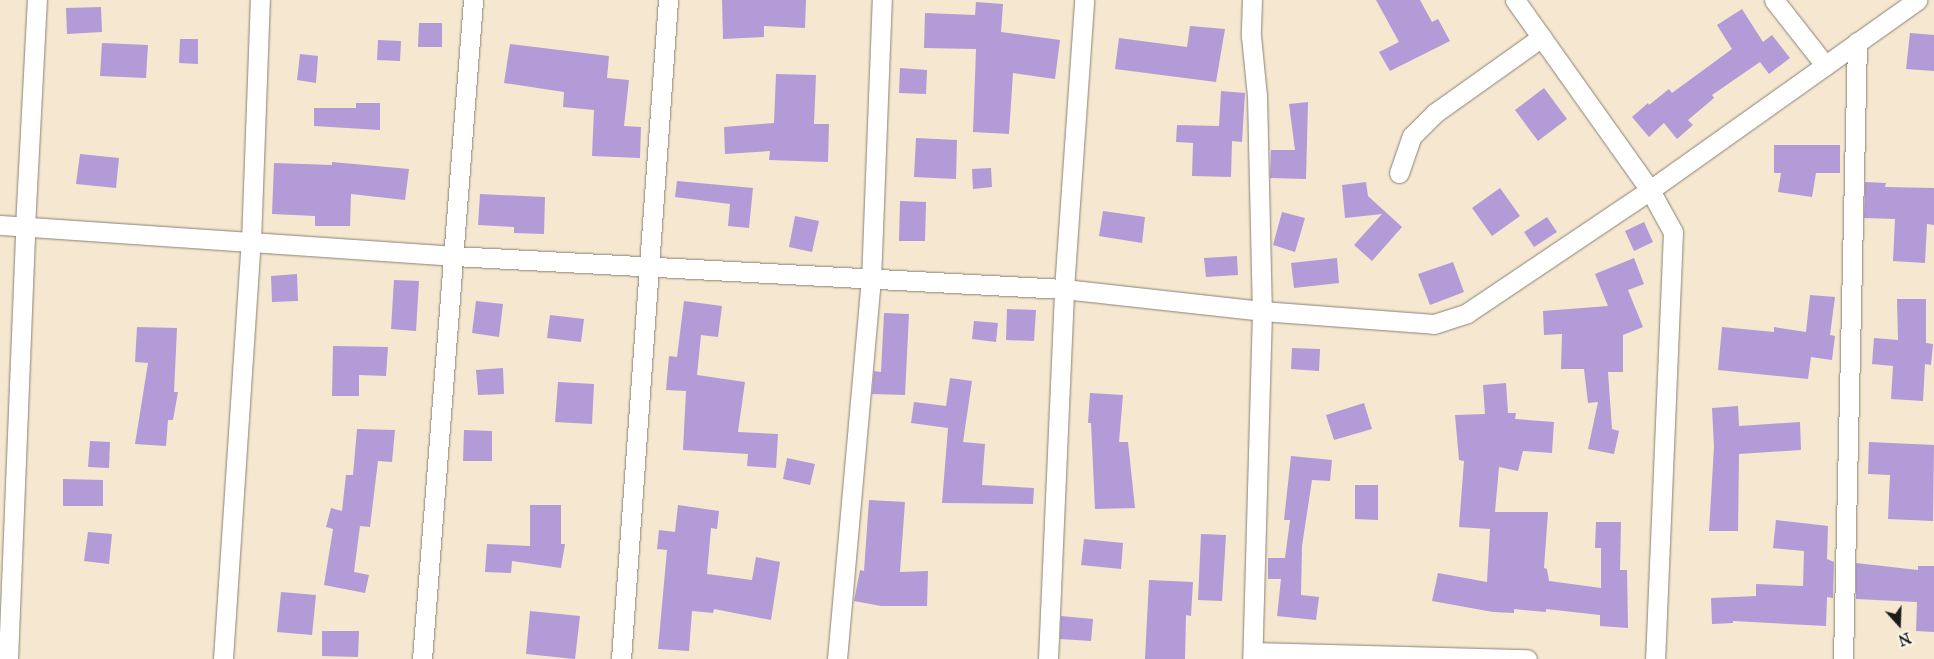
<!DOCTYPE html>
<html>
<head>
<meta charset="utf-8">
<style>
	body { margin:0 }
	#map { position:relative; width:1934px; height:659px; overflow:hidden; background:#f6e7d0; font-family:"IM FELL Great Primer",serif }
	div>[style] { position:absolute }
	.building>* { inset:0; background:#b29bd7 }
	.roads { filter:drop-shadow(0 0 1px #898276) drop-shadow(0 0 1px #898276) }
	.street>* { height:19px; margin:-9.5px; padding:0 9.5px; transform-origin:9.5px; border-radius:9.5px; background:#fff }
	span { translate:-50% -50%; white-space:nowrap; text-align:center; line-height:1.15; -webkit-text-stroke:5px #fbf7ec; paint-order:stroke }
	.north { position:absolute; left:1874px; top:599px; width:50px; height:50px; -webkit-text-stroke:4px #fbf7ec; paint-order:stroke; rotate:160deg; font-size:14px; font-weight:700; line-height:20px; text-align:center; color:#1c1c1c }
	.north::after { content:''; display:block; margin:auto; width:18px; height:22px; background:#1c1c1c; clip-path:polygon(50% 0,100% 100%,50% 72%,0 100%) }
</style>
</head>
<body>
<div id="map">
	<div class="building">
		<div style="clip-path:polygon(722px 0,806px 0,805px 28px,764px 26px,764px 37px,723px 39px)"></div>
		<div style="clip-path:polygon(1376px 0,1420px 0,1432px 22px,1438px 19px,1450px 41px,1390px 71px,1379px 52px,1399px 42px)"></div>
		<div style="clip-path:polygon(976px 2px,1003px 4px,1001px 32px,1060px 40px,1055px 79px,1013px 73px,1009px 134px,973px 132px,976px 49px,924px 48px,925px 13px,975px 15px)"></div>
		<div style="clip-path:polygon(101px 7px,102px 32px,67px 34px,66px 8px)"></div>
		<div style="clip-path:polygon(1742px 9px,1763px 42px,1772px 35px,1790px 58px,1769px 74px,1760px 62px,1712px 95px,1714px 98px,1688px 120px,1693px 125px,1677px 139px,1664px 123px,1649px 137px,1632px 117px,1648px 103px,1649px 105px,1669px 89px,1672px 93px,1732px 49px,1717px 25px)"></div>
		<div style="clip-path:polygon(419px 23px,442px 23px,442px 47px,418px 47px)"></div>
		<div style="clip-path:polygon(1190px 26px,1225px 29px,1216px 82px,1115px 69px,1119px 38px,1187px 47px)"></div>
		<div style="clip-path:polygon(1910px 33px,1934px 35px,1934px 71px,1906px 69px)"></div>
		<div style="clip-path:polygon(180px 39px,198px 39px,198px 64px,179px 63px)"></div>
		<div style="clip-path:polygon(378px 40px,401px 41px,400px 61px,377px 60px)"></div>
		<div style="clip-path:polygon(102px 43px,148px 45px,146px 78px,100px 76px)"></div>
		<div style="clip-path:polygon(510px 44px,609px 56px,607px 78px,629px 80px,624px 126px,641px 127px,640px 158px,592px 156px,594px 110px,563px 107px,564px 92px,504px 83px)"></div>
		<div style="clip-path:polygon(300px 54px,318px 56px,316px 83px,297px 80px)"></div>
		<div style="clip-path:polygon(900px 68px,927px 70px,926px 94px,899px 93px)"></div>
		<div style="clip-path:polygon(776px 74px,816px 75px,814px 124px,829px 124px,828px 162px,769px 160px,770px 151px,725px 154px,724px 127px,774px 123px)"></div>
		<div style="clip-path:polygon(1544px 88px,1567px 119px,1538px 141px,1515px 110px)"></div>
		<div style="clip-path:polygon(1221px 91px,1245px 93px,1242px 142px,1232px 141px,1231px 177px,1192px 176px,1193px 143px,1176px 142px,1177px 125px,1219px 126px)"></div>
		<div style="clip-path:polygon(1308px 102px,1306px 179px,1270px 178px,1271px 150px,1295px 150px,1289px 104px)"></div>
		<div style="clip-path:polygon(356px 103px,380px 103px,380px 130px,314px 126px,314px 108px,356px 108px)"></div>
		<div style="clip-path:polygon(916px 138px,957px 140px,956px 179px,914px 177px)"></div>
		<div style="clip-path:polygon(1774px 145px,1840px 145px,1840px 173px,1816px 173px,1812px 197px,1778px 192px,1781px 173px,1774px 173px)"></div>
		<div style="clip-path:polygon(80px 154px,119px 158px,116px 188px,76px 184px)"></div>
		<div style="clip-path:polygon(332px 162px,409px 169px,405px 200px,351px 194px,350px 226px,315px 226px,315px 216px,272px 214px,274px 163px,332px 165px)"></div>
		<div style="clip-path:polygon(991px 168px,992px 187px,973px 189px,972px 169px)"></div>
		<div style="clip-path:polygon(677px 181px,753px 188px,749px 228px,728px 226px,730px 204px,675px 197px)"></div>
		<div style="clip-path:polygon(1366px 182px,1368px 196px,1402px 227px,1372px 261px,1354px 245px,1382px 214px,1345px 218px,1342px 185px)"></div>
		<div style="clip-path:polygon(1865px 182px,1886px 183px,1885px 187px,1934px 188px,1934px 225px,1927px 224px,1925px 263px,1893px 261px,1895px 219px,1864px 218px)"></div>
		<div style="clip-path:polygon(1500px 188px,1520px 216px,1492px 236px,1472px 208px)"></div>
		<div style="clip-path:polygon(480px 194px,545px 197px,544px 234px,514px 233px,514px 227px,478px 225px)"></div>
		<div style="clip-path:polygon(900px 201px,926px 202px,925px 241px,899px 241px)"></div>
		<div style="clip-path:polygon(1103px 211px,1145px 217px,1142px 243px,1099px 236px)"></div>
		<div style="clip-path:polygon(1282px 212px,1305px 218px,1295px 252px,1273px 245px)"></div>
		<div style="clip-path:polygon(795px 216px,819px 221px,812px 252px,789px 247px)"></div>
		<div style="clip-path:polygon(1547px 217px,1557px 232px,1534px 247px,1524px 232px)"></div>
		<div style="clip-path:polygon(1644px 222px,1653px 242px,1634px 251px,1625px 231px)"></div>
		<div style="clip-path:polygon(1237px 256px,1238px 275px,1206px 277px,1204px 258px)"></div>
		<div style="clip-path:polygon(1337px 258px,1339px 283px,1294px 288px,1291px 263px)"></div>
		<div style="clip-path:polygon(1634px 258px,1644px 284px,1628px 290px,1643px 327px,1623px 335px,1623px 372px,1608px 372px,1612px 429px,1619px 431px,1614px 454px,1588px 449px,1598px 402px,1588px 403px,1584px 369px,1561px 369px,1562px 334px,1544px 335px,1543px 311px,1608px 306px,1595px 274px)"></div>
		<div style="clip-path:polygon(1453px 262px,1464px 292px,1430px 305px,1418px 274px)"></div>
		<div style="clip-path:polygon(297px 274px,298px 301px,272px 302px,271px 276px)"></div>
		<div style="clip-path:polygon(394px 280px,419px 281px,416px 331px,391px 329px)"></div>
		<div style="clip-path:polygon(1810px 295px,1835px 297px,1830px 335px,1835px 336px,1832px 360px,1811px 357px,1808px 379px,1718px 370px,1722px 327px,1774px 332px,1774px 327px,1806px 332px)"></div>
		<div style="clip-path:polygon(1897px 299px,1926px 299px,1926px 343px,1933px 344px,1931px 365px,1925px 364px,1923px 401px,1891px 399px,1893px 366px,1872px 364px,1874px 338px,1898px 340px)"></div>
		<div style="clip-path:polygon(476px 301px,503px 304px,499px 337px,472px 333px)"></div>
		<div style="clip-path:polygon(684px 301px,722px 306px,718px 337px,701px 335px,697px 375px,745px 382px,738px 432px,778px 434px,776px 468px,747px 466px,748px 454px,683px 450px,686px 391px,666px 390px,669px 356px,677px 357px)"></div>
		<div style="clip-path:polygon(1007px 309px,1036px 310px,1034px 341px,1006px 340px)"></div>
		<div style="clip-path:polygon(884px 313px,909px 314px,905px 395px,872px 394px,874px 371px,881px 372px)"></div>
		<div style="clip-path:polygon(550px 315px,584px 319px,581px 342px,547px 338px)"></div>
		<div style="clip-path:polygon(974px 321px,998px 323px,996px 342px,972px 339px)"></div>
		<div style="clip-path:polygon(137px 327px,177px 328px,174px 392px,178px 392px,173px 420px,168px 420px,166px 446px,135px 444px,148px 363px,135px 362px)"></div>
		<div style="clip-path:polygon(333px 346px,388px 347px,386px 376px,359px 375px,359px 396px,332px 396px)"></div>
		<div style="clip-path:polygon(1292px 348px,1320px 349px,1319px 371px,1291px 369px)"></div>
		<div style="clip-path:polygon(503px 368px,504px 394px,478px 395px,476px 370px)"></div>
		<div style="clip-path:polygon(950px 378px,972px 381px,963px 442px,985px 444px,982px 485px,1034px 488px,1033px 504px,942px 503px,948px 428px,911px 423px,914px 402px,946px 406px)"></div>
		<div style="clip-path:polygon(558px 382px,594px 384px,592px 424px,555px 422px)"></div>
		<div style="clip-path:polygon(1506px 383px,1508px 413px,1516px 413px,1515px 419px,1554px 422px,1552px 453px,1523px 451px,1518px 471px,1499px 467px,1495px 512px,1548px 512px,1544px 568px,1547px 569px,1549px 581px,1601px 588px,1601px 548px,1595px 548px,1596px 522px,1621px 522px,1620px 570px,1627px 570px,1628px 628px,1600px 626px,1600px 615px,1546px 609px,1546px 612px,1514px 609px,1514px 613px,1493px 612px,1432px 601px,1438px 573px,1487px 582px,1490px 529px,1459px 527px,1464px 461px,1459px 460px,1455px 415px,1485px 414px,1483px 385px)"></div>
		<div style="clip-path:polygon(1090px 393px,1123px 395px,1119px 442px,1128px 442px,1135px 508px,1095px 509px,1091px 423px,1088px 423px)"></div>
		<div style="clip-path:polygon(1364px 403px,1372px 429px,1334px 440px,1326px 415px)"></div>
		<div style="clip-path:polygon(1738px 406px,1739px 426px,1800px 422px,1801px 450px,1739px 454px,1738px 531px,1709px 531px,1714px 447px,1712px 408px)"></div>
		<div style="clip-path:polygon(357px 429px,395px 430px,392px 462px,378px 461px,370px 527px,360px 526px,354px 572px,369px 575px,365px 593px,324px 585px,333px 529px,326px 527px,331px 508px,342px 511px,346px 475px,353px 475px)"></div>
		<div style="clip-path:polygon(464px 430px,492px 431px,492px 461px,463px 461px)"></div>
		<div style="clip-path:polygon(90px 441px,110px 442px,109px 468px,88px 467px)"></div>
		<div style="clip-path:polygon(1869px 442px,1934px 445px,1933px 521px,1888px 519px,1890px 475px,1868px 474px)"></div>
		<div style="clip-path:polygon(1291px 456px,1332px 460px,1330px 481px,1312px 480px,1302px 546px,1301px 595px,1319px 597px,1316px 620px,1277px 616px,1281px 579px,1268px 579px,1268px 558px,1285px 558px,1290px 520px,1284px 520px)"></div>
		<div style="clip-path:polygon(787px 458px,815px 464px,810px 485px,783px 479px)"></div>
		<div style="clip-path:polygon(63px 479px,103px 480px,103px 506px,63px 506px)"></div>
		<div style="clip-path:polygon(1355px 485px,1378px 485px,1378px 520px,1355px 519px)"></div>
		<div style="clip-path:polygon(869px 500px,905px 502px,900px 572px,928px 571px,927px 606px,881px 606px,854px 601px,860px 570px,864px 571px)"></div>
		<div style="clip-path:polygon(530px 505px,561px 505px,561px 544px,565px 544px,561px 568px,512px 561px,511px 573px,485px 572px,487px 544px,530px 546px)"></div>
		<div style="clip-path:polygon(678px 505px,719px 511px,717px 529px,711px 528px,707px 574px,752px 580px,756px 557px,780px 562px,771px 620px,714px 609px,713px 613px,692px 611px,689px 651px,658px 649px,667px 550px,657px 549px,659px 530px,675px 532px)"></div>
		<div style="clip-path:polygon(1776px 520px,1828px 526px,1827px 559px,1834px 562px,1833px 598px,1827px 597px,1826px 626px,1733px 621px,1733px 623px,1712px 624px,1711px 598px,1756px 596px,1756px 584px,1803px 586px,1804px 551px,1773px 548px)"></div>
		<div style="clip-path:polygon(88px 532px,112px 534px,109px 564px,84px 561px)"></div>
		<div style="clip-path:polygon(1201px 534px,1226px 535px,1222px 601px,1198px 600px)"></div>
		<div style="clip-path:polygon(1084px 539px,1123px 543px,1121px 569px,1081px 565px)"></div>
		<div style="clip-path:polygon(1856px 563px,1918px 570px,1918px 566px,1934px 566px,1934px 632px,1916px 631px,1917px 602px,1856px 599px)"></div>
		<div style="clip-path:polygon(1149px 580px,1193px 582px,1191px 616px,1186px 615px,1185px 659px,1145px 659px)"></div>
		<div style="clip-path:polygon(281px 592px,316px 595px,312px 635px,277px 632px)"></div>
		<div style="clip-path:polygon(530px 611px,580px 616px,575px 659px,526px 654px)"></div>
		<div style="clip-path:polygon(1061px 616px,1093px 619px,1091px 641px,1060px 639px)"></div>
		<div style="clip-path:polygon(322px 631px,359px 631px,358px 657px,322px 656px)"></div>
	</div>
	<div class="roads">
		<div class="street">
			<div style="left:1252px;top:0;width:36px;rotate:92deg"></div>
			<div style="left:1251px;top:36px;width:60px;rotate:84.3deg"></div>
			<div style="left:1257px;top:96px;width:215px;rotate:88.7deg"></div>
			<div style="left:1262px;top:311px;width:348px;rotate:91.6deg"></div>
			<div style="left:1515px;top:0;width:233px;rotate:54.6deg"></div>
			<div style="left:1650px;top:190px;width:48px;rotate:61.3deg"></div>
			<div style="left:1673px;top:232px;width:427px;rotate:92.4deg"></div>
			<div style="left:1774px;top:0;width:83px;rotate:51.9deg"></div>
			<div style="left:1399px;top:173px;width:39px;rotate:-71deg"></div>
			<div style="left:1412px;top:136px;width:33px;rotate:-45deg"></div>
			<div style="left:1435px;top:113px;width:131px;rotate:-35.4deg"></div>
			<div style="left:0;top:225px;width:455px;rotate:3.9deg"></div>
			<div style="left:454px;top:256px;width:611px;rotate:3.1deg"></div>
			<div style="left:1064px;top:289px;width:199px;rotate:6.3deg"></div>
			<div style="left:1262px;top:311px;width:172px;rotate:4.3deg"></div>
			<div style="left:1434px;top:324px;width:35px;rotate:-18deg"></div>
			<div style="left:1467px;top:313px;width:220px;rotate:-33.9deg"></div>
			<div style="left:1650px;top:190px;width:328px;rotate:-35.4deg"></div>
			<div style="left:1253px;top:652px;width:274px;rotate:1.5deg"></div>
			<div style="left:8px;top:659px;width:432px;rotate:-87.7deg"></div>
			<div style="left:25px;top:227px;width:227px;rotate:-87deg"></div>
			<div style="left:223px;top:659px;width:418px;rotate:-86.2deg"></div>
			<div style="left:251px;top:242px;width:242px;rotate:-87.9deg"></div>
			<div style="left:422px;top:659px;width:661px;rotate:-85.57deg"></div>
			<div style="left:621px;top:659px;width:661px;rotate:-85.92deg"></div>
			<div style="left:837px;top:659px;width:380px;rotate:-84.9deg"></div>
			<div style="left:871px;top:281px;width:281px;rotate:-87.8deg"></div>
			<div style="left:1048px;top:659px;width:370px;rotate:-87.5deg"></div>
			<div style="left:1064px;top:289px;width:290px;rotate:-86deg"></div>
			<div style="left:1843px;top:659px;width:617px;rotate:-88.7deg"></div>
		</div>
	</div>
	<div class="north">N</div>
</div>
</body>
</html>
